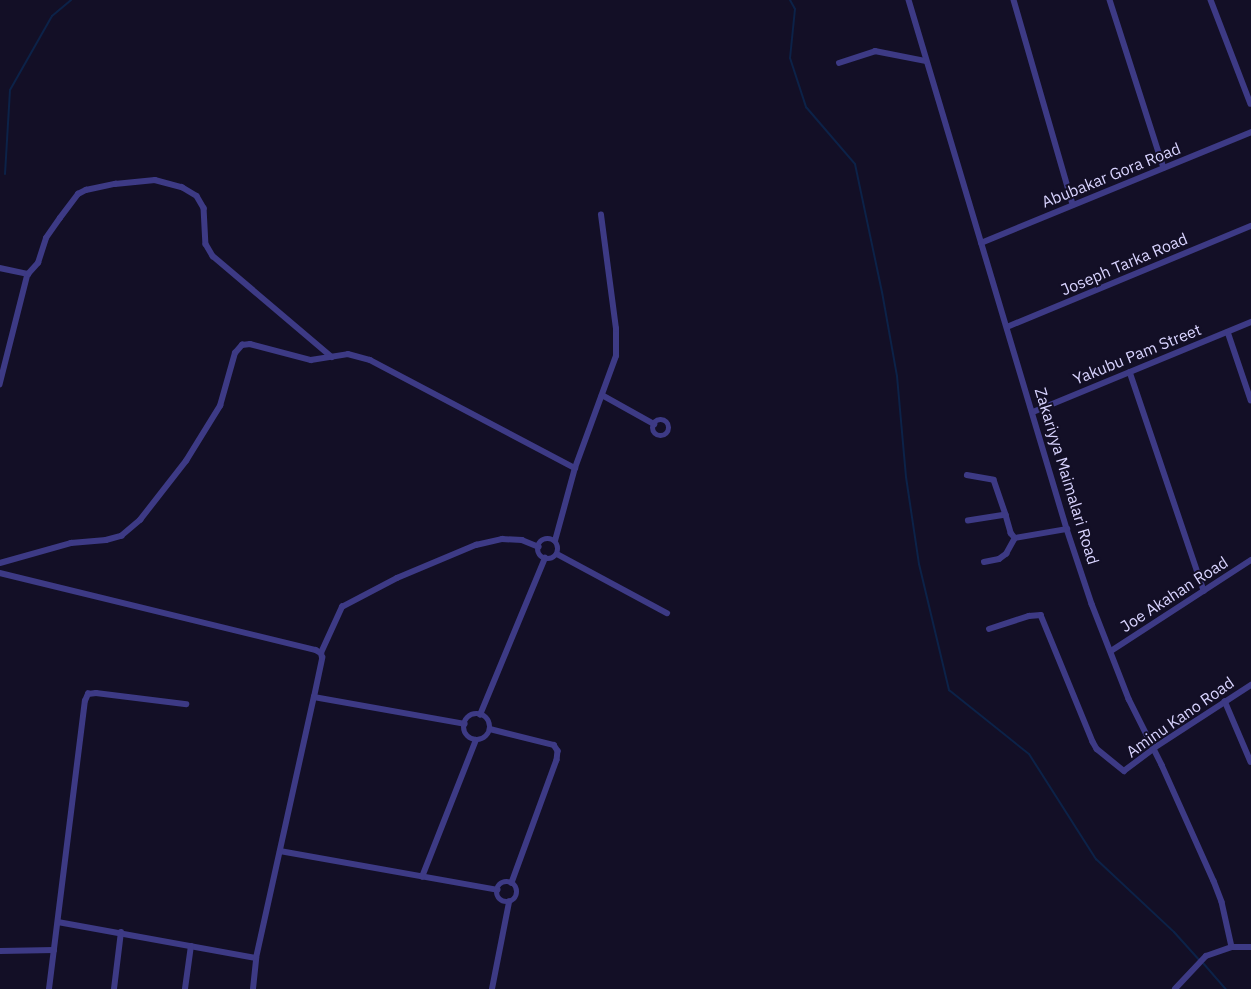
<!DOCTYPE html>
<html>
<head>
<meta charset="utf-8">
<style>
	body { margin:0 }
	#map { position:relative; width:1251px; height:989px; overflow:hidden; background:#130f26; font-family:"IBM Plex Sans",sans-serif }
	div>[style] { position:absolute }
	.stream>* { height:2px; margin:-1px; padding:0 1px; transform-origin:1px; border-radius:1px; background:#0c2248 }
	.minor>* { height:5.5px; margin:-2.75px; padding:0 2.75px; transform-origin:2.75px; border-radius:2.75px; background:#3d3a85 }
	.minor>.ring { margin:-2.75px; padding:0; box-sizing:content-box; background:none; border:5.5px solid #3d3a85; border-radius:50% }
	span { translate:-50% -50%; white-space:nowrap; text-align:center; line-height:1.15; -webkit-text-stroke:4px #130f26; paint-order:stroke }
	.street-label { font-size:16px; color:#d9d4ff }
</style>
</head>
<body>
<div id="map">
	<div class="stream">
		<div style="left:790px;top:0;width:10px;rotate:61deg"></div>
		<div style="left:795px;top:9px;width:49px;rotate:95.8deg"></div>
		<div style="left:790px;top:58px;width:52px;rotate:71.9deg"></div>
		<div style="left:806px;top:107px;width:75px;rotate:49.3deg"></div>
		<div style="left:855px;top:164px;width:131px;rotate:78.1deg"></div>
		<div style="left:882px;top:292px;width:85px;rotate:79.9deg"></div>
		<div style="left:897px;top:376px;width:101px;rotate:84.9deg"></div>
		<div style="left:906px;top:477px;width:88px;rotate:81.5deg"></div>
		<div style="left:919px;top:564px;width:130px;rotate:76.6deg"></div>
		<div style="left:949px;top:690px;width:102px;rotate:38.7deg"></div>
		<div style="left:1029px;top:754px;width:125px;rotate:57.5deg"></div>
		<div style="left:1096px;top:859px;width:107px;rotate:43.1deg"></div>
		<div style="left:1174px;top:932px;width:38px;rotate:48deg"></div>
		<div style="left:5px;top:174px;width:84px;rotate:-86.6deg"></div>
		<div style="left:10px;top:90px;width:85px;rotate:-60.4deg"></div>
		<div style="left:52px;top:16px;width:25px;rotate:-40deg"></div>
		<div style="left:1203px;top:963px;width:35px;rotate:49deg"></div>
	</div>
	<div class="minor">
		<div style="left:909px;top:0;width:552px;rotate:73.37deg"></div>
		<div style="left:1067px;top:529px;width:79px;rotate:71.6deg"></div>
		<div style="left:1092px;top:604px;width:102px;rotate:68.7deg"></div>
		<div style="left:1129px;top:699px;width:74px;rotate:63.4deg"></div>
		<div style="left:1162px;top:765px;width:127px;rotate:65.9deg"></div>
		<div style="left:1214px;top:881px;width:22px;rotate:69deg"></div>
		<div style="left:1222px;top:902px;width:46px;rotate:77.5deg"></div>
		<div style="left:1014px;top:0;width:213px;rotate:73.9deg"></div>
		<div style="left:1110px;top:0;width:176px;rotate:72.2deg"></div>
		<div style="left:1211px;top:0;width:111px;rotate:69deg"></div>
		<div style="left:839px;top:63px;width:38px;rotate:-18deg"></div>
		<div style="left:875px;top:51px;width:52px;rotate:11.1deg"></div>
		<div style="left:981px;top:243px;width:292px;rotate:-22.3deg"></div>
		<div style="left:0;top:268px;width:29px;rotate:12deg"></div>
		<div style="left:28px;top:274px;width:114px;rotate:104.2deg"></div>
		<div style="left:28px;top:274px;width:15px;rotate:-48deg"></div>
		<div style="left:38px;top:263px;width:26px;rotate:-72deg"></div>
		<div style="left:46px;top:238px;width:24px;rotate:-55deg"></div>
		<div style="left:60px;top:218px;width:30px;rotate:-53deg"></div>
		<div style="left:78px;top:194px;width:9px;rotate:-27deg"></div>
		<div style="left:86px;top:190px;width:30px;rotate:-12deg"></div>
		<div style="left:115px;top:184px;width:40px;rotate:-5.7deg"></div>
		<div style="left:155px;top:180px;width:28px;rotate:15deg"></div>
		<div style="left:182px;top:187px;width:17px;rotate:31deg"></div>
		<div style="left:197px;top:196px;width:14px;rotate:60deg"></div>
		<div style="left:204px;top:208px;width:36px;rotate:87deg"></div>
		<div style="left:206px;top:244px;width:14px;rotate:60deg"></div>
		<div style="left:213px;top:256px;width:156px;rotate:40.3deg"></div>
		<div style="left:1007px;top:327px;width:264px;rotate:-22.5deg"></div>
		<div style="left:1228px;top:332px;width:72px;rotate:71.3deg"></div>
		<div style="left:1130px;top:372px;width:231px;rotate:71.3deg"></div>
		<div style="left:602px;top:395px;width:60px;rotate:29.1deg"></div>
		<div style="left:1033px;top:412px;width:236px;rotate:-22.4deg"></div>
		<div class="ring" style="left:653px;top:420px;width:10.5px;height:10.5px"></div>
		<div style="left:967px;top:475px;width:27px;rotate:10deg"></div>
		<div style="left:994px;top:480px;width:37px;rotate:71deg"></div>
		<div style="left:1006px;top:515px;width:38px;rotate:171deg"></div>
		<div style="left:1006px;top:515px;width:19px;rotate:74deg"></div>
		<div style="left:1011px;top:533px;width:6px;rotate:51deg"></div>
		<div style="left:1015px;top:538px;width:53px;rotate:-9.8deg"></div>
		<div class="ring" style="left:538px;top:539px;width:14.5px;height:14.5px"></div>
		<div style="left:555px;top:541px;width:76px;rotate:-74.7deg"></div>
		<div style="left:575px;top:468px;width:119px;rotate:-69.9deg"></div>
		<div style="left:616px;top:356px;width:27px;rotate:-90deg"></div>
		<div style="left:616px;top:329px;width:115px;rotate:-97.5deg"></div>
		<div style="left:557px;top:554px;width:125px;rotate:28.2deg"></div>
		<div style="left:984px;top:562px;width:15px;rotate:-11deg"></div>
		<div style="left:999px;top:559px;width:9px;rotate:-36deg"></div>
		<div style="left:1006px;top:554px;width:18px;rotate:-61deg"></div>
		<div style="left:0;top:563px;width:74px;rotate:-15.7deg"></div>
		<div style="left:71px;top:543px;width:35px;rotate:-5deg"></div>
		<div style="left:106px;top:540px;width:16px;rotate:-15deg"></div>
		<div style="left:121px;top:536px;width:25px;rotate:-40deg"></div>
		<div style="left:140px;top:520px;width:75px;rotate:-52.1deg"></div>
		<div style="left:186px;top:461px;width:65px;rotate:-58.3deg"></div>
		<div style="left:220px;top:406px;width:55px;rotate:-74.2deg"></div>
		<div style="left:235px;top:353px;width:11px;rotate:-49deg"></div>
		<div style="left:242px;top:345px;width:8px;rotate:-7deg"></div>
		<div style="left:250px;top:344px;width:63px;rotate:14.7deg"></div>
		<div style="left:311px;top:360px;width:37px;rotate:-9deg"></div>
		<div style="left:348px;top:354px;width:23px;rotate:15deg"></div>
		<div style="left:370px;top:360px;width:232px;rotate:27.8deg"></div>
		<div style="left:0;top:573px;width:325px;rotate:13.7deg"></div>
		<div style="left:316px;top:650px;width:6px;rotate:31deg"></div>
		<div style="left:989px;top:629px;width:42px;rotate:-18deg"></div>
		<div style="left:1029px;top:616px;width:12px;rotate:-5deg"></div>
		<div style="left:1041px;top:615px;width:137px;rotate:67.7deg"></div>
		<div style="left:1093px;top:742px;width:8px;rotate:60deg"></div>
		<div style="left:1097px;top:749px;width:35px;rotate:39deg"></div>
		<div style="left:1124px;top:771px;width:38px;rotate:-37deg"></div>
		<div style="left:1154px;top:748px;width:116px;rotate:-33deg"></div>
		<div style="left:1111px;top:651px;width:167px;rotate:-33deg"></div>
		<div style="left:314px;top:697px;width:153px;rotate:10.1deg"></div>
		<div style="left:1225px;top:701px;width:66px;rotate:66.9deg"></div>
		<div class="ring" style="left:464px;top:714px;width:20.5px;height:20.5px"></div>
		<div style="left:480px;top:715px;width:170px;rotate:-67.5deg"></div>
		<div style="left:490px;top:729px;width:66px;rotate:14deg"></div>
		<div style="left:554px;top:745px;width:7px;rotate:56deg"></div>
		<div style="left:558px;top:751px;width:9px;rotate:96deg"></div>
		<div style="left:557px;top:760px;width:131px;rotate:110.1deg"></div>
		<div style="left:280px;top:851px;width:221px;rotate:10.1deg"></div>
		<div style="left:422px;top:877px;width:147px;rotate:-68.5deg"></div>
		<div class="ring" style="left:497px;top:882px;width:14.5px;height:14.5px"></div>
		<div style="left:58px;top:922px;width:201px;rotate:10.3deg"></div>
		<div style="left:0;top:951px;width:54px;rotate:-1.1deg"></div>
		<div style="left:49px;top:989px;width:290px;rotate:-82.9deg"></div>
		<div style="left:85px;top:701px;width:8px;rotate:-67deg"></div>
		<div style="left:88px;top:694px;width:8px;rotate:-7deg"></div>
		<div style="left:96px;top:693px;width:91px;rotate:7deg"></div>
		<div style="left:114px;top:989px;width:57px;rotate:-83deg"></div>
		<div style="left:185px;top:989px;width:43px;rotate:-82.1deg"></div>
		<div style="left:253px;top:989px;width:31px;rotate:-84deg"></div>
		<div style="left:256px;top:958px;width:267px;rotate:-77.5deg"></div>
		<div style="left:314px;top:697px;width:40px;rotate:-78deg"></div>
		<div style="left:322px;top:658px;width:5px;rotate:-101deg"></div>
		<div style="left:321px;top:653px;width:51px;rotate:-65.5deg"></div>
		<div style="left:342px;top:607px;width:62px;rotate:-27.8deg"></div>
		<div style="left:397px;top:578px;width:86px;rotate:-22.7deg"></div>
		<div style="left:476px;top:545px;width:27px;rotate:-13deg"></div>
		<div style="left:502px;top:539px;width:20px;rotate:3deg"></div>
		<div style="left:522px;top:540px;width:18px;rotate:22deg"></div>
		<div style="left:492px;top:989px;width:89px;rotate:-78.9deg"></div>
		<div style="left:1175px;top:989px;width:45px;rotate:-46.8deg"></div>
		<div style="left:1206px;top:956px;width:28px;rotate:-19deg"></div>
		<div style="left:1232px;top:947px;width:19px"></div>
	</div>
	<div class="street-label">
		<span style="left:1111px;top:175px;rotate:-22deg">Abubakar Gora Road</span>
		<span style="left:1124px;top:264px;rotate:-23deg">Joseph Tarka Road</span>
		<span style="left:1137px;top:354px;rotate:-22deg">Yakubu Pam Street</span>
		<span style="left:1067px;top:476px;rotate:73deg">Zakariyya Maimalari Road</span>
		<span style="left:1174px;top:594px;rotate:-33deg">Joe Akahan Road</span>
		<span style="left:1180px;top:717px;rotate:-35deg">Aminu Kano Road</span>
	</div>
</div>
</body>
</html>
